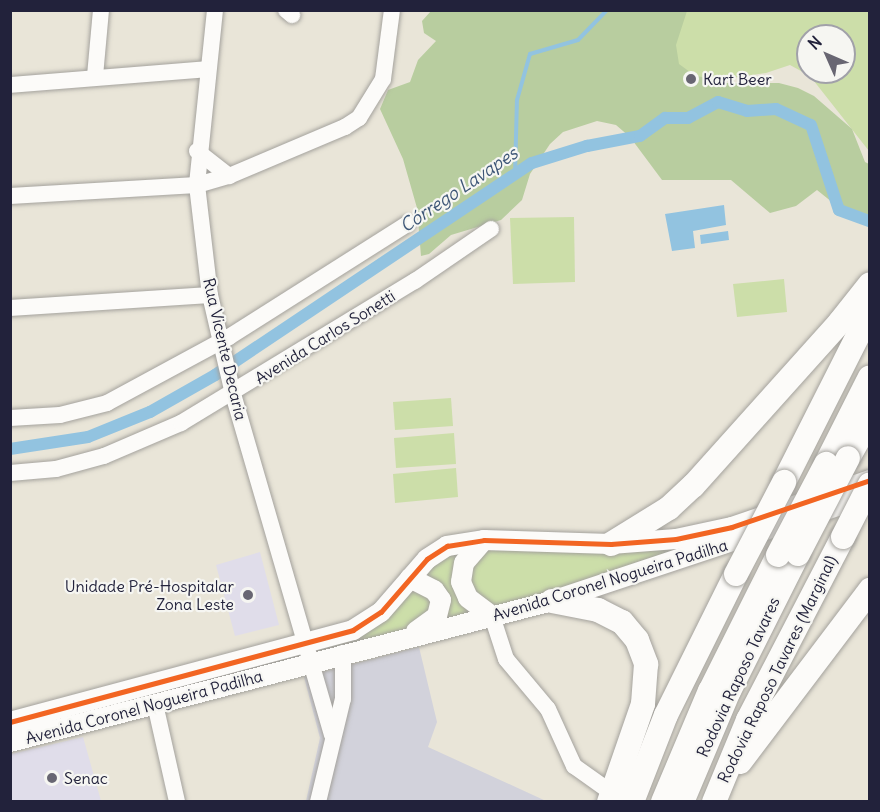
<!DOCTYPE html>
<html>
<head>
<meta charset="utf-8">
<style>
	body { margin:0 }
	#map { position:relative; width:880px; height:812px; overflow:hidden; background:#e9e5d8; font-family:Delius,sans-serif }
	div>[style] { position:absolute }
	.built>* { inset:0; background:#e0ddea }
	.industrial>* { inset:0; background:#d2d2db }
	.green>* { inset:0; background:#ccdea9 }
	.forest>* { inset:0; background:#b8cd9f }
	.water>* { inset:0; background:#92c3e0 }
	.stream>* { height:4px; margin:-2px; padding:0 2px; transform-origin:2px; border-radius:2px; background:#92c3e0 }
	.canal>* { height:12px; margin:-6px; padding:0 6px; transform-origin:6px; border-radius:6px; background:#92c3e0 }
	.roads { filter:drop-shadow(0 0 2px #a4a29d) drop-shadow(0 0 2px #a4a29d) }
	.minor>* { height:16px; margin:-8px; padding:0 8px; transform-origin:8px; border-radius:8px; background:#fcfbf9 }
	.major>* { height:20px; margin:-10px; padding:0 10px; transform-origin:10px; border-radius:10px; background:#fcfbf9 }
	.highway>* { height:24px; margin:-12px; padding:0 12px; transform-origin:12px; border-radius:12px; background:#fcfbf9 }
	.bridges { filter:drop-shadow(0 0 2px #a4a29d) drop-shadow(0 0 2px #a4a29d) }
	.highway-bridge>* { height:24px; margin:-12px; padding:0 12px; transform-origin:12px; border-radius:12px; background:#fcfbf9 }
	.bus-1>* { height:4.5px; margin:-2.25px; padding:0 2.25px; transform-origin:2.25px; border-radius:2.25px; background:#f26522 }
	.dots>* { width:16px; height:16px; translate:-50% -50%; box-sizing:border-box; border:3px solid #f6f6f2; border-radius:50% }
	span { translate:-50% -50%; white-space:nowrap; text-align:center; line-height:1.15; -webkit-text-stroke:4.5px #f6f6f2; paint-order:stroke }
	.poi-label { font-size:16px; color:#22223b }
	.left { translate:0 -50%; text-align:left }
	.right { translate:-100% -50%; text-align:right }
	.street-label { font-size:16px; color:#22223b }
	.water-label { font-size:18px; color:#3c5576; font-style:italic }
	.frame { position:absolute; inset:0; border:12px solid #22223b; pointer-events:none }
	.north { position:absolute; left:796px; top:24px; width:60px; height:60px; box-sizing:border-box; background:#f6f6f2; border:2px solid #a1a1a9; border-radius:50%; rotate:315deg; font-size:16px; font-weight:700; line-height:24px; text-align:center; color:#22223b }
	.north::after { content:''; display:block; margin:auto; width:21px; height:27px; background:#686672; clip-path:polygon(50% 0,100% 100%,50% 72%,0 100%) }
</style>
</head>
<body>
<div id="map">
	<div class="built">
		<div style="clip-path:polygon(260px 552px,279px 625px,235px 636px,216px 565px)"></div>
		<div style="clip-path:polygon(83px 737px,101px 801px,11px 801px,11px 754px)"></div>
	</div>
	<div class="industrial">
		<div style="clip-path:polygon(419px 647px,437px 722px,428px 747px,546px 801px,306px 801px,320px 738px,304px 677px)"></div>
	</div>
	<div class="green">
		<div style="clip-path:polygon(evenodd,683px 11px,869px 11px,869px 151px,810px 76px,790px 65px,766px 73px,698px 83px,658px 82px,683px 11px,808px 36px,844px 36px,844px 72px,808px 72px,808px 36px)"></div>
		<div style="clip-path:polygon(574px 217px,575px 282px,513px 284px,510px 218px)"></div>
		<div style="clip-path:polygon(784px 279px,787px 312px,737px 317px,733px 284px)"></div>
		<div style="clip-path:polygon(451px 398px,453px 426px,395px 430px,393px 402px)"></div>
		<div style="clip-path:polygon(454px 433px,456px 464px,396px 468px,394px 438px)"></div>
		<div style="clip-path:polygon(456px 468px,458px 497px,395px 503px,393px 474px)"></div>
		<div style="clip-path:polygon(705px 540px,577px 588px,315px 655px,314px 648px,456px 549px)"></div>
	</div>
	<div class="forest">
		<div style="clip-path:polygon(431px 11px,687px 11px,676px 45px,679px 64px,694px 75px,724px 83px,779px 83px,798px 88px,814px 96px,852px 129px,865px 162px,869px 164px,869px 215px,861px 216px,858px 223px,817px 190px,796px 206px,770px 213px,731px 180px,662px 180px,630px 137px,616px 125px,597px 121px,563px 132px,550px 144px,530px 174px,522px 200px,501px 220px,451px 235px,429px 254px,421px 256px,417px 208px,403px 159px,380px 109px,388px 90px,410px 82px,418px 60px,436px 41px,424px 33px,422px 21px)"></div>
	</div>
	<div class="water">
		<div style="clip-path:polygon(724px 205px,726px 225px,693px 231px,695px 248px,672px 251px,665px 214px)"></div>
		<div style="clip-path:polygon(728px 231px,729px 240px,701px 244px,700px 235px)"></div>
	</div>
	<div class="stream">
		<div style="left:515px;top:175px;width:75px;rotate:-88.5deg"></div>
		<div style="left:517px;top:100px;width:48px;rotate:-74.2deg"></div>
		<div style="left:530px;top:54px;width:50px;rotate:-16.3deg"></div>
		<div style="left:578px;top:40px;width:42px;rotate:-46deg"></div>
	</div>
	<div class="canal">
		<div style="left:10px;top:449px;width:79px;rotate:-8.7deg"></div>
		<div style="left:88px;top:437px;width:67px;rotate:-22deg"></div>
		<div style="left:150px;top:412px;width:75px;rotate:-29.6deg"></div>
		<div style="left:215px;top:375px;width:381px;rotate:-33.8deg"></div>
		<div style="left:532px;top:163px;width:58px;rotate:-17.2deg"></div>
		<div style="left:587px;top:146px;width:54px;rotate:-10.7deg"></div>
		<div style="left:640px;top:136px;width:31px;rotate:-36deg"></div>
		<div style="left:665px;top:118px;width:23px"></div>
		<div style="left:688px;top:118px;width:34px;rotate:-28deg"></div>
		<div style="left:718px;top:102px;width:30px;rotate:17deg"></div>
		<div style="left:747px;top:111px;width:29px;rotate:-4deg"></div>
		<div style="left:776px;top:109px;width:38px;rotate:25deg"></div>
		<div style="left:811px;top:125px;width:89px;rotate:71.8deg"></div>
		<div style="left:839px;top:210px;width:33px;rotate:20deg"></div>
	</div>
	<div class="roads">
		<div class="minor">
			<div style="left:215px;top:10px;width:176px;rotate:95.9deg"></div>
			<div style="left:197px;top:185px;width:111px;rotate:83.3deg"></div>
			<div style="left:210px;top:295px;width:102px;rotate:76.9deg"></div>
			<div style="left:233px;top:394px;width:355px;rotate:73.8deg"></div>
			<div style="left:286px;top:10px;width:8px;rotate:40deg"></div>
			<div style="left:95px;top:76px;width:66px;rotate:-84.8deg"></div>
			<div style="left:10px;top:85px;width:198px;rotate:-4.6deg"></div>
			<div style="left:197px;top:151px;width:41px;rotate:38deg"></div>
			<div style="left:10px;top:196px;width:187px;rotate:-3.4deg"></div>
			<div style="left:197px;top:185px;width:33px;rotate:-16deg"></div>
			<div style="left:229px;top:176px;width:126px;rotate:-22.9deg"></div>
			<div style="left:345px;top:127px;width:17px;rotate:-33deg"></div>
			<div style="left:359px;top:118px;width:46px;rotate:-58.4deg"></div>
			<div style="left:383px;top:79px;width:70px;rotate:-82.6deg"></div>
			<div style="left:10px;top:308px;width:200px;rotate:-3.7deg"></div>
			<div style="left:10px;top:418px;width:50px;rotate:-3.4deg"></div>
			<div style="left:60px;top:415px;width:49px;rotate:-14.3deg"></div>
			<div style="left:107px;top:403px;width:139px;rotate:-28.4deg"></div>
			<div style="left:229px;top:337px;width:211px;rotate:-32.4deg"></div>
			<div style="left:10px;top:473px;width:46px;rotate:-5deg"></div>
			<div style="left:56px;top:469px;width:50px;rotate:-15.2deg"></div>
			<div style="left:104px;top:456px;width:84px;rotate:-23.2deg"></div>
			<div style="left:181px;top:423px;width:274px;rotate:-31.3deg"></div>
			<div style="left:415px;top:281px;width:92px;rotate:-34.4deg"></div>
			<div style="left:492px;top:616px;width:45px;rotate:72deg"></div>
			<div style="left:506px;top:659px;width:65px;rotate:50deg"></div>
			<div style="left:548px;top:709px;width:63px;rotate:65.5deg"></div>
			<div style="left:574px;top:766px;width:47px;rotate:35.4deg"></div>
			<div style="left:155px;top:704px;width:100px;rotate:77.3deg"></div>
			<div style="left:318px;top:802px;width:106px;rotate:-76.4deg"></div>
			<div style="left:343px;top:699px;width:46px;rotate:-90deg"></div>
		</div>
		<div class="major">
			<div style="left:484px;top:540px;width:30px;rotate:131deg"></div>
			<div style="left:464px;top:563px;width:19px;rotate:99deg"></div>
			<div style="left:461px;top:582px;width:17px;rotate:66deg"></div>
			<div style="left:468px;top:598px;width:30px;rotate:37deg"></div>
			<div style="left:410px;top:578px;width:27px;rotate:27deg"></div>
			<div style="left:434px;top:590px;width:12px;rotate:55deg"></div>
			<div style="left:441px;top:600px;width:16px;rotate:104deg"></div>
			<div style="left:437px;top:616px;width:26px;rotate:144deg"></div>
			<div style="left:10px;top:722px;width:355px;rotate:-15deg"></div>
			<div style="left:353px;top:630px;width:33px;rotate:-33deg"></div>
			<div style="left:381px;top:612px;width:70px;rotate:-49deg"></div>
			<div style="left:427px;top:559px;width:24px;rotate:-33deg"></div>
			<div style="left:447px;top:546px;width:37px;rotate:-9deg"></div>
			<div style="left:484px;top:540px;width:127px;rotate:1.8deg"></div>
			<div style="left:611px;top:544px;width:65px;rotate:-4.4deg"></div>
			<div style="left:676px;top:539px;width:57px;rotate:-12.1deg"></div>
			<div style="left:732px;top:527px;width:146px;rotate:-18.8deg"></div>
			<div style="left:10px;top:742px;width:560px;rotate:-14.58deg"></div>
			<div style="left:552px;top:601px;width:335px;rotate:-18.4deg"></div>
		</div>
		<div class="highway">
			<div style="left:848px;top:458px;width:45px;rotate:-60.6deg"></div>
			<div style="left:826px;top:464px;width:97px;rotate:-63.2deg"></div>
			<div style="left:784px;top:482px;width:191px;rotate:-63.2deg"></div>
			<div style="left:611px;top:544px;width:68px;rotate:-31.8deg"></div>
			<div style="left:669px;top:508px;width:33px;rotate:-43deg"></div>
			<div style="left:693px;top:486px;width:220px;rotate:-48.1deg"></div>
			<div style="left:840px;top:322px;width:48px;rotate:-51.7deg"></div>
			<div style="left:552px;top:601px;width:47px;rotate:11.1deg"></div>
			<div style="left:598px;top:610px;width:27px;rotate:27deg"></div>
			<div style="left:622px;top:622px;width:23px;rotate:50deg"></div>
			<div style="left:637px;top:640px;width:26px;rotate:69deg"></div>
			<div style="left:646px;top:664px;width:40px;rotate:94.3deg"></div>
			<div style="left:643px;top:704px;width:104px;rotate:109.1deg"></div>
			<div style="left:740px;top:762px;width:216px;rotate:-52.9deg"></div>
			<div style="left:632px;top:802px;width:93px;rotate:-68.7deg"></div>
			<div style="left:666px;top:715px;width:157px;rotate:-63.6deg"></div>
			<div style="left:663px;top:802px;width:121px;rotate:-67.1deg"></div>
			<div style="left:710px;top:691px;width:152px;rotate:-63.4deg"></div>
			<div style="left:682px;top:802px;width:121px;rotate:-67.1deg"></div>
			<div style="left:729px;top:691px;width:153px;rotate:-63.3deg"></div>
			<div style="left:714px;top:802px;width:89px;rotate:-67.5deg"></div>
			<div style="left:748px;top:720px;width:206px;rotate:-62.6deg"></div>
		</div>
	</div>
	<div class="bridges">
		<div class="highway-bridge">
			<div style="left:843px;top:537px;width:59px;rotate:-63deg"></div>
			<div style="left:798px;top:554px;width:108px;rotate:-62.5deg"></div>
			<div style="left:778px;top:555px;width:103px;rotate:-62.2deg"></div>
			<div style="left:736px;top:574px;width:104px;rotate:-62.4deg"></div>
		</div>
	</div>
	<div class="bus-1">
		<div style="left:10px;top:722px;width:355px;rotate:-15deg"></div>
		<div style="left:353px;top:630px;width:33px;rotate:-33deg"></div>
		<div style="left:381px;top:612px;width:70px;rotate:-49deg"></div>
		<div style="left:427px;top:559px;width:24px;rotate:-33deg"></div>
		<div style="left:447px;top:546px;width:37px;rotate:-9deg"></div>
		<div style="left:484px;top:540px;width:127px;rotate:1.8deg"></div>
		<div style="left:611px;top:544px;width:65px;rotate:-4.4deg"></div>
		<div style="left:676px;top:539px;width:57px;rotate:-12.1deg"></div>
		<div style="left:732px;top:527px;width:146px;rotate:-18.8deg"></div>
	</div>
	<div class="dots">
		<div style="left:691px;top:79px;background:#686672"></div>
		<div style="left:248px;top:595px;background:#686672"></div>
		<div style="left:52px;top:778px;background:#686672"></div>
	</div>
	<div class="poi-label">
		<span class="left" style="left:703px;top:79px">Kart Beer</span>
		<span class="right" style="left:234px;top:595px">Unidade Pré-Hospitalar<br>Zona Leste</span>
		<span class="left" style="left:64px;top:778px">Senac</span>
	</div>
	<div class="street-label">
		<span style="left:325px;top:337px;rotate:-32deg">Avenida Carlos Sonetti</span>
		<span style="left:225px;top:349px;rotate:77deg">Rua Vicente Decaria</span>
		<span style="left:610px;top:580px;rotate:-17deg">Avenida Coronel Nogueira Padilha</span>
		<span style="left:777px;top:669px;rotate:-64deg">Rodovia Raposo Tavares (Marginal)</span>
		<span style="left:738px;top:677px;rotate:-65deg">Rodovia Raposo Tavares</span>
		<span style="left:144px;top:707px;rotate:-15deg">Avenida Coronel Nogueira Padilha</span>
	</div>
	<div class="water-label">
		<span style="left:459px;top:190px;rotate:-34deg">Córrego Lavapes</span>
	</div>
	<div class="frame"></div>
	<div class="north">N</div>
</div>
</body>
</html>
